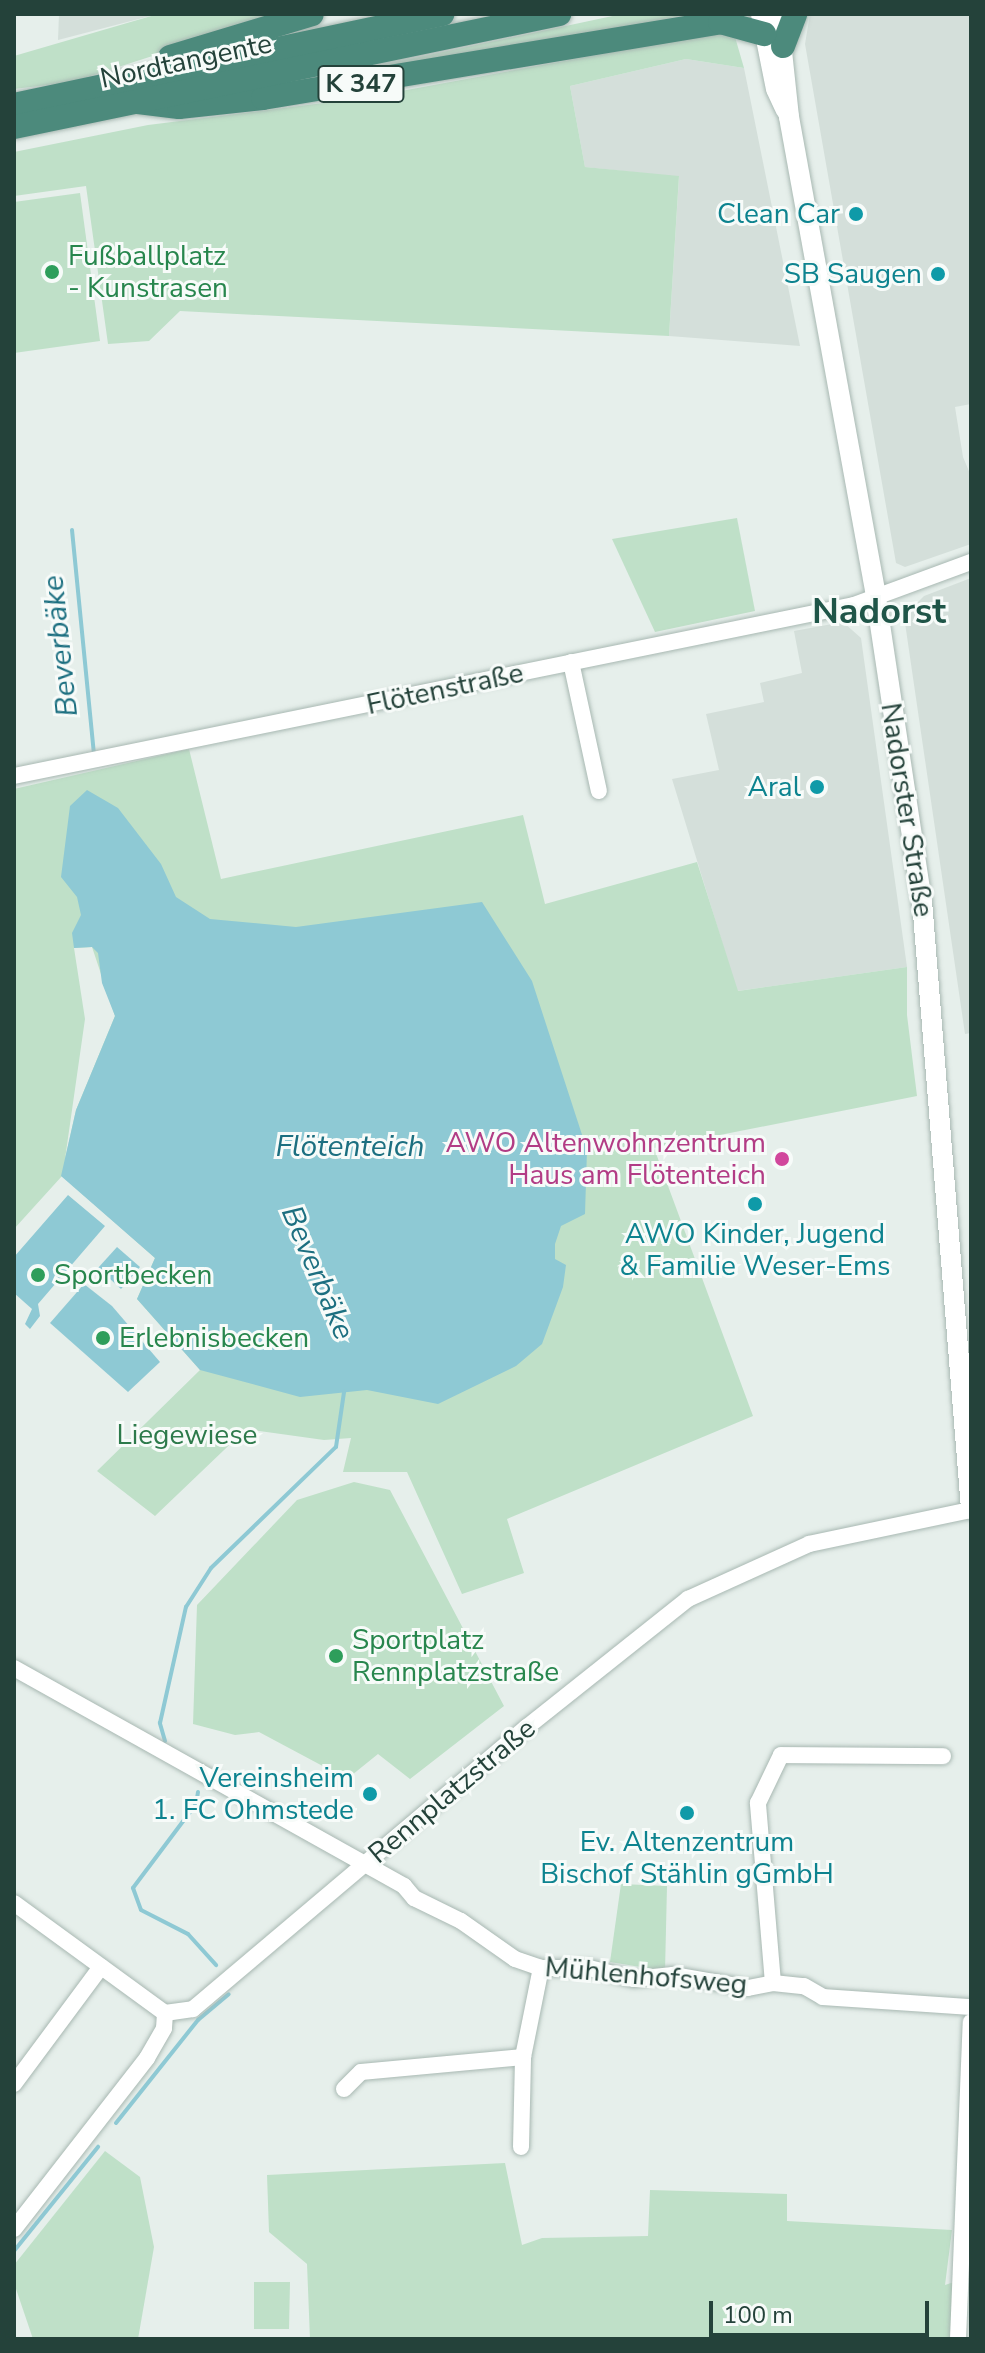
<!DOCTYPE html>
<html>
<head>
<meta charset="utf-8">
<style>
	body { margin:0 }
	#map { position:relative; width:985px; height:2353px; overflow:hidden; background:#e6efeb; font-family:"Nunito Sans",sans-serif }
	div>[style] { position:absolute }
	.built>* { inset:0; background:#d4dfda }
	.green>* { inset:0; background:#bfe0c8 }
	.water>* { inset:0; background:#8ec9d4 }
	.stream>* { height:4px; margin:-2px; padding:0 2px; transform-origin:2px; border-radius:2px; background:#8ec9d4 }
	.roads { filter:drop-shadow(0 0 2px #a8b8b2) drop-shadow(0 0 2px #a8b8b2) }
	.minor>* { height:16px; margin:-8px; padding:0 8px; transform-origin:8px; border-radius:8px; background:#fff }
	.tertiary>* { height:20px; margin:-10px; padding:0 10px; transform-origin:10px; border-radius:10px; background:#fff }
	.trunk>* { height:24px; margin:-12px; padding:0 12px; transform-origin:12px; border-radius:12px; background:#4c8a7c }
	.dots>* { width:22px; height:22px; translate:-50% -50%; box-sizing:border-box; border:4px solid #f7fbf9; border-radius:50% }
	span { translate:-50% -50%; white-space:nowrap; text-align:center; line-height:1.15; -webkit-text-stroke:6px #f7fbf9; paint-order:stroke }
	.shield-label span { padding:2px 6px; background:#f7fbf9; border:2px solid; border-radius:6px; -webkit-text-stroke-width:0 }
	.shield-label { font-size:26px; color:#24423a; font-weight:700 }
	.street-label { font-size:28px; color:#24423a }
	.culture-label { font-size:28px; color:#0d838f }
	.right { translate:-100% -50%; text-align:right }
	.leisure-label { font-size:28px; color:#27864d }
	.left { translate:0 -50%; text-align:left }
	.hotel-label { font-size:28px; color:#b23c85 }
	.park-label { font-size:28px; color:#2d7a4b }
	.water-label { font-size:30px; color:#1c6f80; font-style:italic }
	.district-label { font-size:36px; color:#1f5548; font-weight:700 }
	.frame { position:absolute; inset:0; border:16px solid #24423a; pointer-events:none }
	.scale { position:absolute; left:709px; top:2301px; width:220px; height:36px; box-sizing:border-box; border:4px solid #24423a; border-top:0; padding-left:10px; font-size:24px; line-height:28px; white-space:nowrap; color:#24423a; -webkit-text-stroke:6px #f7fbf9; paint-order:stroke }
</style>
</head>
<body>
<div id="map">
	<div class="built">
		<div style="clip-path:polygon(59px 14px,158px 14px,58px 40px)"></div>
		<div style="clip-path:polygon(810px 14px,971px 14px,971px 404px,955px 407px,963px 457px,971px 476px,971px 544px,905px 567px,896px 563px,805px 44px)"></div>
		<div style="clip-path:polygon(686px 59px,744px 68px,800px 346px,669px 336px,679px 177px,585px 167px,570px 86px)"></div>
		<div style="clip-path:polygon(971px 578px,971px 1033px,965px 1034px,904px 616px,924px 596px)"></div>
		<div style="clip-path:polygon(843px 622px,861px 638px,907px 967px,737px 991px,672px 779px,719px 770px,706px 714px,764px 702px,760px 683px,802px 673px,794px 631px)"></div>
	</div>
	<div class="green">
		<div style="clip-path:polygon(158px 14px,282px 14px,72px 82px,14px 89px,14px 56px)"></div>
		<div style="clip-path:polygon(622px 14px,688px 14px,585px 37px,273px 88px)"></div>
		<div style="clip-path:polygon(733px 30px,744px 68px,686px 59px,570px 86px,585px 167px,679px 176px,669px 336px,180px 311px,149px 341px,108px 344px,86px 186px,14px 196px,14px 152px,148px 125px,363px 98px)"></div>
		<div style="clip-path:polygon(80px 193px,100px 341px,14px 353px,14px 202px)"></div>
		<div style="clip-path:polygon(737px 518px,755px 611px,655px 632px,612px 539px)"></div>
		<div style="clip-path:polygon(evenodd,189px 749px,221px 879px,523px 815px,545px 904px,697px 862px,738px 991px,907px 967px,907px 1015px,917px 1096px,654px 1148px,753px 1416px,507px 1519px,524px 1573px,462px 1594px,407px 1472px,343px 1472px,351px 1438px,324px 1440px,246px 1429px,155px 1516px,97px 1471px,200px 1370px,137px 1299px,155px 1258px,62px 1176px,14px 1229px,14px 789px,189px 749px,92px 947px,115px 1016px,76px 1110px,65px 1159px,85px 1019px,74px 948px,92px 947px)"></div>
		<div style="clip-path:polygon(354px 1482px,390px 1490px,504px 1706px,410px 1779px,378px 1754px,347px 1779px,259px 1732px,235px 1735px,193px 1724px,197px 1605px,297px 1500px)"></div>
		<div style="clip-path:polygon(621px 1884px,667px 1886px,665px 1971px,610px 1962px)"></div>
		<div style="clip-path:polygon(105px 2151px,140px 2177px,154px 2247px,138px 2339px,33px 2339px,14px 2283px,14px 2265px)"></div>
		<div style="clip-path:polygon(505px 2163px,522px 2245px,542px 2238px,648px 2236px,650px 2190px,787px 2194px,787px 2221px,952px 2230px,945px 2285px,954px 2282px,950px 2339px,310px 2339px,307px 2264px,269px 2232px,267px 2175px)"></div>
		<div style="clip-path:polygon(254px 2282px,290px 2282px,289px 2329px,254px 2329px)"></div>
	</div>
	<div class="water">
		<div style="clip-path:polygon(87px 790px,118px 808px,161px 864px,176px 897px,210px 919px,296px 927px,482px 902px,532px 981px,587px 1150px,585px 1214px,561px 1226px,555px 1244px,555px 1259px,566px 1265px,563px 1287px,542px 1344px,516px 1366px,438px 1404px,367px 1390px,300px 1397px,200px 1370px,137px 1299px,155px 1258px,61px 1176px,76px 1110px,115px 1016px,102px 983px,98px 953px,92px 947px,74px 948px,72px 933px,81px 915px,77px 897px,61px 877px,70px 806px)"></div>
		<div style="clip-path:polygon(68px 1195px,105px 1226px,38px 1304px,40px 1316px,30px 1329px,25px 1324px,32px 1309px,14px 1293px,14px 1257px)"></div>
		<div style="clip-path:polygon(117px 1247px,140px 1267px,121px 1289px,98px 1268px)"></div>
		<div style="clip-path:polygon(84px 1284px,112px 1306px,160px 1362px,128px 1392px,50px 1323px)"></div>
	</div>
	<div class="stream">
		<div style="left:72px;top:530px;width:226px;rotate:84.4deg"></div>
		<div style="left:165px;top:1741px;width:19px;rotate:-106deg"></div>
		<div style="left:160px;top:1723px;width:119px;rotate:-77.4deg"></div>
		<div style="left:186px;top:1607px;width:46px;rotate:-57.3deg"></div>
		<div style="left:211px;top:1568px;width:174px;rotate:-44.1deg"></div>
		<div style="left:336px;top:1447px;width:56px;rotate:-81.7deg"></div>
		<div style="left:198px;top:1792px;width:12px;rotate:99deg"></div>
		<div style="left:196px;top:1804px;width:105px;rotate:126.9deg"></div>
		<div style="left:133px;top:1888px;width:23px;rotate:70deg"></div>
		<div style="left:141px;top:1910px;width:53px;rotate:27.1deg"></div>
		<div style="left:188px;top:1934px;width:42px;rotate:47.9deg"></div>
		<div style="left:116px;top:2123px;width:132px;rotate:-51.5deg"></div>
		<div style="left:198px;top:2020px;width:40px;rotate:-40deg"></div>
		<div style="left:14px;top:2251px;width:134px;rotate:-51.1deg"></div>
	</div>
	<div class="roads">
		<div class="minor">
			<div style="left:571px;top:662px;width:132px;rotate:77.8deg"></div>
			<div style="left:14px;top:776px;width:857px;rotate:-11.51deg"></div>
			<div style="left:854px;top:605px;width:125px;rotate:-20.2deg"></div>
			<div style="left:14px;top:1668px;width:447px;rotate:29.2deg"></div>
			<div style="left:404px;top:1886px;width:16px;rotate:50deg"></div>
			<div style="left:414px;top:1898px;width:52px;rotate:26.1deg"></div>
			<div style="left:461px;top:1921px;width:66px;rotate:35.1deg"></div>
			<div style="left:515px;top:1959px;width:28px;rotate:19deg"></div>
			<div style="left:541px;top:1968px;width:48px"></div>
			<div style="left:589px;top:1968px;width:46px;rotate:13.7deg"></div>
			<div style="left:634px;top:1979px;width:39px;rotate:-6deg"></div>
			<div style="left:673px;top:1975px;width:76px;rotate:9.8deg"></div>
			<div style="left:748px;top:1988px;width:25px;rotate:-11deg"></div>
			<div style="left:773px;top:1983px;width:31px;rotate:6deg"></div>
			<div style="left:804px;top:1986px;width:22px;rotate:30deg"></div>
			<div style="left:823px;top:1997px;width:148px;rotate:3.9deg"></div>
			<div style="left:14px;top:1903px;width:187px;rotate:36.1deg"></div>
			<div style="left:165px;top:2013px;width:28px;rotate:-8deg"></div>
			<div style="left:193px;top:2009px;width:437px;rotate:-40.2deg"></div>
			<div style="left:527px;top:1727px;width:206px;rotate:-38.5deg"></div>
			<div style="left:688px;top:1599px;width:133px;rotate:-24.4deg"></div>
			<div style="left:809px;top:1544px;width:166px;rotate:-11.9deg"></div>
			<div style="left:773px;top:1983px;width:181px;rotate:-94.8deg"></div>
			<div style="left:758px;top:1803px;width:53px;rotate:-64.4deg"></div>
			<div style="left:781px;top:1755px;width:162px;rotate:0.4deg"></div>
			<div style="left:14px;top:2084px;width:146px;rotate:-53.4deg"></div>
			<div style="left:344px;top:2089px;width:24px;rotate:-45deg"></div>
			<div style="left:361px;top:2072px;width:163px;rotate:-5.3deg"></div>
			<div style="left:521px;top:2147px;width:90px;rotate:-88.7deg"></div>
			<div style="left:523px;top:2057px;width:91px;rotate:-78.6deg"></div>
			<div style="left:14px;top:2229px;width:217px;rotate:-52.1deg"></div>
			<div style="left:147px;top:2058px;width:34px;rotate:-60deg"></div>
			<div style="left:164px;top:2028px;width:15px;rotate:-86deg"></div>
			<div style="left:958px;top:2339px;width:317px;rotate:-87.7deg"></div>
		</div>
		<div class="tertiary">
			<div style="left:761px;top:14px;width:76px;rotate:78.7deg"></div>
			<div style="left:776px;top:89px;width:23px;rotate:65deg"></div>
			<div style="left:778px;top:14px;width:104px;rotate:83.9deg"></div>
			<div style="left:789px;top:117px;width:489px;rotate:79.7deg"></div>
			<div style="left:876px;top:598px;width:306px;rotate:81.4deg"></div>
			<div style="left:922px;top:901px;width:610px;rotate:85.39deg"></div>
		</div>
		<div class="trunk">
			<div style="left:783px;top:46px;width:34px;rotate:-69deg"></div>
			<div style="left:170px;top:57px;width:148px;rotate:-16.8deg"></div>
			<div style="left:138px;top:102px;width:41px;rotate:7deg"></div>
			<div style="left:179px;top:107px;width:84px;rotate:-6.1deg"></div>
			<div style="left:263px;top:98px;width:463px;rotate:-9.4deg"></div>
			<div style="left:720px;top:22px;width:46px;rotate:15.3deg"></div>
			<div style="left:14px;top:105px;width:438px;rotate:-12deg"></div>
			<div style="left:14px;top:127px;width:557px;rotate:-11.71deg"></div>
		</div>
	</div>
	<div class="dots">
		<div style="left:856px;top:214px;background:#0f9aa8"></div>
		<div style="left:52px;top:272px;background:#2e9e5b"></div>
		<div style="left:938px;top:274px;background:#0f9aa8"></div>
		<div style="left:817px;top:787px;background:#0f9aa8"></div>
		<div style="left:782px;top:1159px;background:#d1479c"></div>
		<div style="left:755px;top:1204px;background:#0f9aa8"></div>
		<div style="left:38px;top:1275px;background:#2e9e5b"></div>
		<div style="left:103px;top:1338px;background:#2e9e5b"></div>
		<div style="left:336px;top:1656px;background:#2e9e5b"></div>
		<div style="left:370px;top:1794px;background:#0f9aa8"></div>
		<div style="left:687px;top:1813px;background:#0f9aa8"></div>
	</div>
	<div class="shield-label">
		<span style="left:361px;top:84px">K 347</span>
	</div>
	<div class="street-label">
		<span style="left:186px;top:61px;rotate:-12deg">Nordtangente</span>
		<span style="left:445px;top:689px;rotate:-12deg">Flötenstraße</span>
		<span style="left:907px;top:810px;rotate:81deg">Nadorster Straße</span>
		<span style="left:452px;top:1791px;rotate:-40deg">Rennplatzstraße</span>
		<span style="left:646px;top:1976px;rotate:5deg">Mühlenhofsweg</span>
	</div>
	<div class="culture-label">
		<span class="right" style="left:840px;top:214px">Clean Car</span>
		<span class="right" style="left:922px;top:274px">SB Saugen</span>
		<span class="right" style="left:801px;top:787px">Aral</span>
		<span style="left:755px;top:1250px">AWO Kinder, Jugend<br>&amp; Familie Weser-Ems</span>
		<span class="right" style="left:354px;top:1794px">Vereinsheim<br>1. FC Ohmstede</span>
		<span style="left:687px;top:1858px">Ev. Altenzentrum<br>Bischof Stählin gGmbH</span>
	</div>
	<div class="leisure-label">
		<span class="left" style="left:68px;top:272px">Fußballplatz<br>- Kunstrasen</span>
		<span class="left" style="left:54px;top:1275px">Sportbecken</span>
		<span class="left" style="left:119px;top:1338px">Erlebnisbecken</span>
		<span class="left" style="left:352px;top:1656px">Sportplatz<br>Rennplatzstraße</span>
	</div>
	<div class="hotel-label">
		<span class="right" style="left:766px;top:1159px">AWO Altenwohnzentrum<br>Haus am Flötenteich</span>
	</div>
	<div class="park-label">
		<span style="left:187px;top:1435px">Liegewiese</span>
	</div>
	<div class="water-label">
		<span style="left:61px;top:646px;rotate:-96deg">Beverbäke</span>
		<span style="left:350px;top:1147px">Flötenteich</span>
		<span style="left:317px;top:1273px;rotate:67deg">Beverbäke</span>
	</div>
	<div class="district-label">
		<span style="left:879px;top:612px">Nadorst</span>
	</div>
	<div class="frame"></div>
	<div class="scale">100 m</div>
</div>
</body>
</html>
